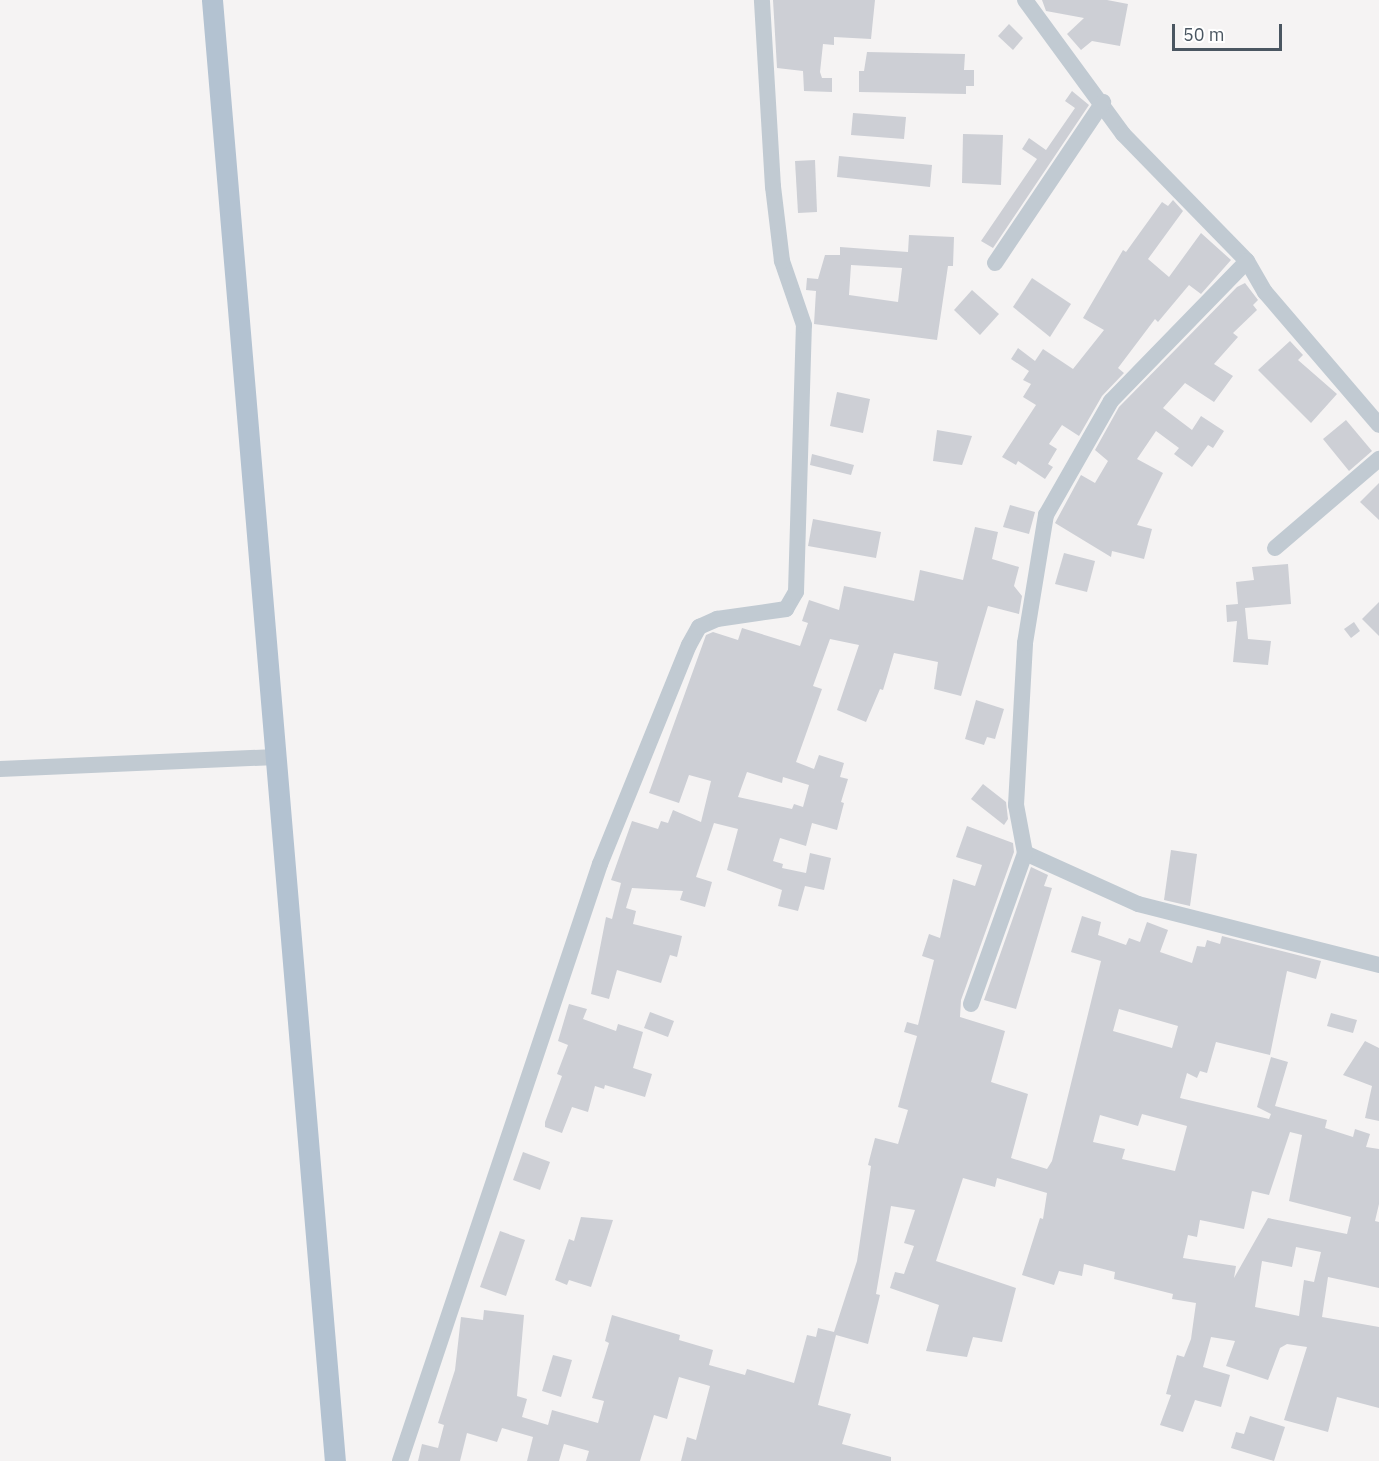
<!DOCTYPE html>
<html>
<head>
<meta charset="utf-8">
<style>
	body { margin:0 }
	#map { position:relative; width:1379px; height:1461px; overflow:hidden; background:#f5f3f3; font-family:"IBM Plex Sans",sans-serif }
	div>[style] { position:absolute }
	.building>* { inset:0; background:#cdcfd5 }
	.minor>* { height:16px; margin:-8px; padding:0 8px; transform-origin:8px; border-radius:8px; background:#c1cad2 }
	.major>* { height:21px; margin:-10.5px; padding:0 10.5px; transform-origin:10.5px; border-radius:10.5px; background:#b3c2d1 }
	span { translate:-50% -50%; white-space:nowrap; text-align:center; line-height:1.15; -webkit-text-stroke:5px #fff; paint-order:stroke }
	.scale { position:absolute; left:1172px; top:24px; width:110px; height:27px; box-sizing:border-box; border:3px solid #4a5661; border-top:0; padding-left:8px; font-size:18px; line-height:21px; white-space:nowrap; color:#4a5661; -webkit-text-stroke:4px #fff; paint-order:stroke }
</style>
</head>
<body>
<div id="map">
	<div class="building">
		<div style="clip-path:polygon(773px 0,875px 0,871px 39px,834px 37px,834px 45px,823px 44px,820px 72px,822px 78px,832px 78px,832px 92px,804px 91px,803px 71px,777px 68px)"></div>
		<div style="clip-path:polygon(1042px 0,1107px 0,1128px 4px,1120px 46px,1092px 41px,1081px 50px,1067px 34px,1084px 18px,1046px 11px)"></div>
		<div style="clip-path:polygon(1009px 24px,1023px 38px,1013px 50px,998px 36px)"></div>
		<div style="clip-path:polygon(867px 52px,965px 54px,964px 70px,974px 70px,974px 86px,966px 86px,966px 94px,859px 92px,859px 71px,864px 71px)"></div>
		<div style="clip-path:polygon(1072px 91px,1089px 105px,993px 248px,981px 241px,1037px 159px,1022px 149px,1029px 138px,1046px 150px,1075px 108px,1065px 101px)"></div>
		<div style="clip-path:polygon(853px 113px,906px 117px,904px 139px,851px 135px)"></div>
		<div style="clip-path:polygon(963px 134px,1003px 135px,1001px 185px,962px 183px)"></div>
		<div style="clip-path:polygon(839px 156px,932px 165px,930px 187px,837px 177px)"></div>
		<div style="clip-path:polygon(815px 160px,817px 212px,798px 213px,795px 161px)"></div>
		<div style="clip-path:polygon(1173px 200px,1183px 211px,1148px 259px,1169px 277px,1201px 233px,1231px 260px,1201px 294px,1189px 285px,1158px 322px,1155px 319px,1118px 368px,1124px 373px,1102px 396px,1079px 436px,1062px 425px,1049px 444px,1057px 449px,1048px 464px,1053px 467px,1045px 479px,1018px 461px,1016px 465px,1002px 457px,1036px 405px,1023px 397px,1031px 384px,1023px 380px,1029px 371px,1011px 359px,1018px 348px,1035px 361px,1043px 349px,1073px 369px,1104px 330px,1083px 318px,1123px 250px,1126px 252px,1162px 202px,1168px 206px)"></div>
		<div style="clip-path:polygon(evenodd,909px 235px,954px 237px,953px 266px,948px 266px,937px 340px,814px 324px,816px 291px,806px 290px,807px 278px,818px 279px,825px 255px,840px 255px,840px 247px,908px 252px,909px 235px,851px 265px,902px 268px,898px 302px,849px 295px,851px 265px)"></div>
		<div style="clip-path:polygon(1032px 278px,1071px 304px,1050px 337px,1013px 307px)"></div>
		<div style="clip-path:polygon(1245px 283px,1258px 300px,1253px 305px,1257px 310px,1233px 333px,1238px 337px,1214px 364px,1233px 376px,1214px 402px,1185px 383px,1163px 408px,1192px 430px,1201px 416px,1224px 431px,1213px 448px,1208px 445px,1192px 467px,1174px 454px,1179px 448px,1156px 431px,1137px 459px,1163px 473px,1137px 525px,1152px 529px,1144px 559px,1112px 551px,1111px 557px,1055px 523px,1081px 475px,1095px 483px,1108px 461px,1095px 450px,1119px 407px,1237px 287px)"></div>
		<div style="clip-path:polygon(972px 290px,999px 314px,980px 335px,954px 310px)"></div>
		<div style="clip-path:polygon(1290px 341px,1303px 355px,1298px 360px,1337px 394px,1311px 423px,1258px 370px)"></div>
		<div style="clip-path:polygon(837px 392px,870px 399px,863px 433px,830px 426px)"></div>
		<div style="clip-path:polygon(1346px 420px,1372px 451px,1349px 471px,1323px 439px)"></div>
		<div style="clip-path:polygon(937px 430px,972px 436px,962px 465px,933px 461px)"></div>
		<div style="clip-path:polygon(812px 454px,854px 465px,851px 475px,810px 465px)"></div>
		<div style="clip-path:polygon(1379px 483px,1379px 520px,1360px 502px)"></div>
		<div style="clip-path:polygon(1010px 505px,1035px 512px,1029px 534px,1003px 527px)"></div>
		<div style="clip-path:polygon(813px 519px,881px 532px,876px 558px,808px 546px)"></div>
		<div style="clip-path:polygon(evenodd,975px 527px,998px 532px,992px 559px,1019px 567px,1014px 586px,1022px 596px,1019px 614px,988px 606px,961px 696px,934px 689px,938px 662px,894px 653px,883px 690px,880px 689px,866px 722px,837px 710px,859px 645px,830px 639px,813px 686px,822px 689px,796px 762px,814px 769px,819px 755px,844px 763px,840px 777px,848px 779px,841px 802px,844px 803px,837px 830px,812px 823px,806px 846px,780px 838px,773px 861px,783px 864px,782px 868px,806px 873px,810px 853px,831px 858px,824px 890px,805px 886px,798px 911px,778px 906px,782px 890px,727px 870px,738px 829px,714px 823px,696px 877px,712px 882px,705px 907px,680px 900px,683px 891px,632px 888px,626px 908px,636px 911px,633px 924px,682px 936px,677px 957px,670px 955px,661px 983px,617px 970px,609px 999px,591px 994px,606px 917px,612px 919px,621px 883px,611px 880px,632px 821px,658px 829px,661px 821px,668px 823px,673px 810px,701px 822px,711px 781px,689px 775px,679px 803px,649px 793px,706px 635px,713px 632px,738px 640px,742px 628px,800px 646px,808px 623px,802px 621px,809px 600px,839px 610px,844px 586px,914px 601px,920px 570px,963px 580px,975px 527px,747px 772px,782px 783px,783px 777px,809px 785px,803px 807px,794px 804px,792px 809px,738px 797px,747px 772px)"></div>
		<div style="clip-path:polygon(1064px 553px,1095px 561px,1087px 592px,1055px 584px)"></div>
		<div style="clip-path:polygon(1288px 564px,1291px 604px,1245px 608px,1248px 639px,1271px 641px,1268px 665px,1233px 662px,1237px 621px,1227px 622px,1226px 605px,1238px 604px,1236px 582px,1254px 580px,1252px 567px)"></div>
		<div style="clip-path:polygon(1379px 602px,1379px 636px,1362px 619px)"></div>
		<div style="clip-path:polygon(1354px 622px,1360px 631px,1351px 638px,1344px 629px)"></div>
		<div style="clip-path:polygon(976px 700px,1004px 709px,995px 739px,987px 737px,984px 745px,965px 739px)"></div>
		<div style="clip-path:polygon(983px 784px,1006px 802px,1008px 819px,1004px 825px,971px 799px)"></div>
		<div style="clip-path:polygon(evenodd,967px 826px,1013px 843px,1014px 852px,961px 1000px,960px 1017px,1005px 1031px,991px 1082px,1028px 1094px,1011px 1158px,1047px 1169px,1052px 1161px,1101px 961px,1071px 952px,1082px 916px,1101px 922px,1098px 935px,1126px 945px,1129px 938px,1140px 942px,1147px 922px,1168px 930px,1160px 952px,1192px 963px,1197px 946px,1205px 947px,1207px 940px,1220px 944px,1222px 936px,1321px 961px,1316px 979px,1287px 971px,1270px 1055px,1216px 1042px,1207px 1073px,1200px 1071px,1197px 1078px,1187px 1073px,1180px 1098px,1269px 1119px,1271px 1114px,1257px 1107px,1271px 1057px,1288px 1062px,1275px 1106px,1327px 1120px,1325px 1128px,1353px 1137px,1355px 1129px,1370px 1134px,1366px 1147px,1379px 1149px,1379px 1204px,1375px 1221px,1379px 1222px,1379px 1288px,1328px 1277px,1322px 1317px,1379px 1327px,1379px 1408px,1337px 1397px,1328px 1432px,1284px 1420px,1307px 1347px,1287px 1344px,1280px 1348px,1268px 1380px,1226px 1366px,1235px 1341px,1211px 1337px,1203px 1367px,1230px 1375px,1221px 1407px,1195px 1400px,1183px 1432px,1160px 1425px,1171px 1395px,1166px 1394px,1177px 1355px,1184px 1357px,1191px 1339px,1196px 1303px,1172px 1299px,1173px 1294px,1114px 1279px,1115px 1272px,1084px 1264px,1082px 1276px,1059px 1271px,1054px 1285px,1022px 1275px,1040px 1218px,1043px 1219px,1047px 1193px,997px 1178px,995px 1187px,963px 1178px,936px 1261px,1016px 1288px,1002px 1342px,973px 1337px,967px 1357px,926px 1351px,939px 1305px,890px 1288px,895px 1272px,904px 1274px,914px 1246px,904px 1243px,915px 1210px,891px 1206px,876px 1294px,880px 1295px,868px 1344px,836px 1335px,818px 1405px,851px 1414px,842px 1444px,891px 1457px,891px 1461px,681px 1461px,687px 1437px,696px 1440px,710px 1386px,679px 1377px,667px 1419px,654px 1415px,640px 1461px,586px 1461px,589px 1451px,564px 1444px,559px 1461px,527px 1461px,533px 1437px,502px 1428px,497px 1442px,467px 1433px,460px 1461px,418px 1461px,422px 1444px,438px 1448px,444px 1425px,438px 1423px,455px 1370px,461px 1317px,483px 1320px,484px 1310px,524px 1315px,517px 1396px,527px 1399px,522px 1417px,548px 1425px,552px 1410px,598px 1423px,604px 1401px,592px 1398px,609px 1343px,605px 1341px,612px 1315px,680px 1335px,679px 1340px,713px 1350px,709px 1365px,745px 1375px,747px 1369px,794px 1383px,807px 1335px,816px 1337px,818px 1328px,834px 1332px,857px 1261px,871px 1166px,868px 1165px,875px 1138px,898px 1144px,908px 1110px,898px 1107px,917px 1036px,904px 1032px,907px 1022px,918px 1025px,934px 960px,922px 956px,929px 934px,940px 938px,953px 879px,975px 886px,982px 865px,956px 857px,967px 826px,1119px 1009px,1178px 1026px,1172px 1048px,1113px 1031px,1119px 1009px,967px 826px,1142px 1114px,1187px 1126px,1175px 1171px,1122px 1159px,1125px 1149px,1093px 1142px,1100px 1115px,1138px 1126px,1142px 1114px,967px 826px,1290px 1132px,1302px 1135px,1289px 1201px,1351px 1217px,1347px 1234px,1268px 1218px,1234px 1278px,1236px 1266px,1183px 1258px,1188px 1235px,1197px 1237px,1200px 1220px,1244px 1229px,1252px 1191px,1269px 1195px,1290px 1132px,967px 826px,1296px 1247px,1321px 1252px,1314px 1282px,1304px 1280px,1299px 1316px,1255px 1307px,1262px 1261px,1292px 1267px,1296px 1247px)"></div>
		<div style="clip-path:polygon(1171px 850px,1197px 854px,1190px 906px,1164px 900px)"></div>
		<div style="clip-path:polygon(1031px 867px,1048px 875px,1044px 886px,1052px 888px,1016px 1009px,984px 1000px)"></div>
		<div style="clip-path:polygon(569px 1004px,587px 1009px,583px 1019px,616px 1031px,618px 1024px,643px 1032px,633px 1068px,652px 1074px,645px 1097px,605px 1085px,604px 1089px,595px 1086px,588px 1112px,572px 1107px,562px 1133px,545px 1127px,545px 1122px,562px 1076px,557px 1074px,568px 1045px,558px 1041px)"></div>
		<div style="clip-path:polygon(650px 1012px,674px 1021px,668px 1037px,644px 1028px)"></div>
		<div style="clip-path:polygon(1331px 1013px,1357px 1020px,1353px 1033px,1327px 1026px)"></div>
		<div style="clip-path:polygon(1365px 1041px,1379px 1048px,1379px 1121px,1365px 1118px,1372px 1086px,1343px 1075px)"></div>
		<div style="clip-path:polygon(523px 1152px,550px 1162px,540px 1190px,513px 1180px)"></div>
		<div style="clip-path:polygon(581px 1217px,613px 1220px,591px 1287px,569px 1280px,567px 1285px,555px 1280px,569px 1239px,574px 1241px)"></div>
		<div style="clip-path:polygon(500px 1231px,525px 1240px,506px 1296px,480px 1287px)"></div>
		<div style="clip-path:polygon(553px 1355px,572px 1360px,561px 1397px,542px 1391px)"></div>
		<div style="clip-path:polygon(1250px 1416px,1285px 1427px,1274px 1461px,1231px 1448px,1236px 1432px,1244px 1434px)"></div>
	</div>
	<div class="minor">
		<div style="left:1025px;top:0;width:166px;rotate:53.8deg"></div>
		<div style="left:1123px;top:134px;width:177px;rotate:45.7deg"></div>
		<div style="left:1247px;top:261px;width:36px;rotate:60deg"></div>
		<div style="left:1265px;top:292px;width:175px;rotate:49.4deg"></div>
		<div style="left:995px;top:263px;width:194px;rotate:-56.1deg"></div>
		<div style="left:1275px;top:548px;width:137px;rotate:-40.6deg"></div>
		<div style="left:0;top:769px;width:276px;rotate:-2.5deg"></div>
		<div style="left:1025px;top:853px;width:124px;rotate:24.3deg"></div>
		<div style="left:1138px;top:904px;width:249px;rotate:14.2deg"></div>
		<div style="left:971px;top:1004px;width:160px;rotate:-70.3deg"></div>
		<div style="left:1025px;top:853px;width:49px;rotate:-100.6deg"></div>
		<div style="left:1016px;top:805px;width:162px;rotate:-86.8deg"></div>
		<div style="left:1025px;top:643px;width:130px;rotate:-80.7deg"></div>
		<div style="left:1046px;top:515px;width:131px;rotate:-60.3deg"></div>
		<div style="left:1111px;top:401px;width:195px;rotate:-45.8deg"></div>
		<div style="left:400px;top:1461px;width:630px;rotate:-71.48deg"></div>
		<div style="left:600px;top:864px;width:236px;rotate:-67.9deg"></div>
		<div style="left:689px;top:645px;width:21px;rotate:-61deg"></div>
		<div style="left:699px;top:627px;width:20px;rotate:-24deg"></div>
		<div style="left:717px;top:619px;width:70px;rotate:-8.2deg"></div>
		<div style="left:786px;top:609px;width:20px;rotate:-60deg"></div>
		<div style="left:796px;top:592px;width:267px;rotate:-88.3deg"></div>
		<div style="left:804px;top:325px;width:68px;rotate:-109deg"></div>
		<div style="left:782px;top:261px;width:75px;rotate:-96.9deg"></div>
		<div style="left:773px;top:187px;width:187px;rotate:-93.4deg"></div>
	</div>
	<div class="major">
		<div style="left:212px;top:0;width:1466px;rotate:85.19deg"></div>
	</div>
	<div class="scale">50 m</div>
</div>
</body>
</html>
